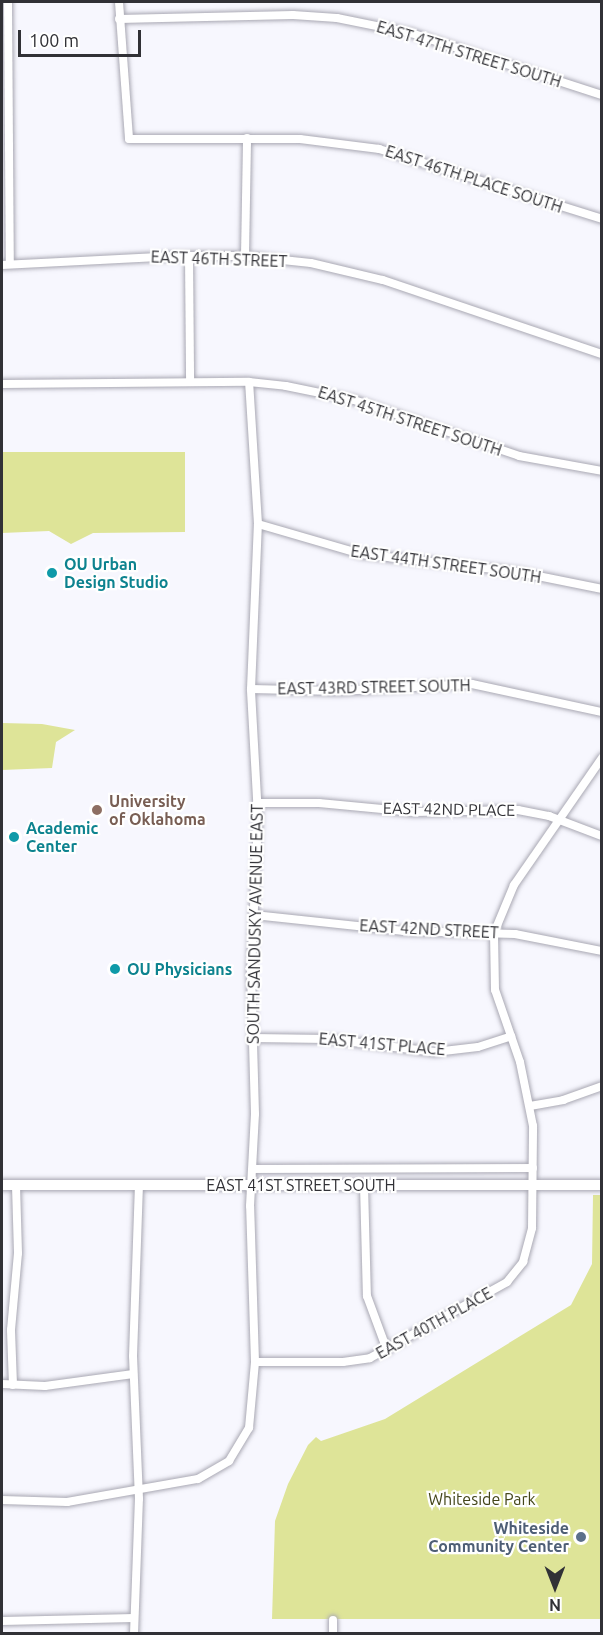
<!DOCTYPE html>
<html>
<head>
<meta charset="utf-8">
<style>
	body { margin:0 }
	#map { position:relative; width:603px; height:1635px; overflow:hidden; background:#f7f7fe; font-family:Ubuntu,sans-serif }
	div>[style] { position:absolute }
	.green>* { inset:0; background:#dee498 }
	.roads { filter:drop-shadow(0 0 2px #a9a8b3) drop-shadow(0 0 2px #a9a8b3) }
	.street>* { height:8px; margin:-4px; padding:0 4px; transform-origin:4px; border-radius:4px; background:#fff }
	.secondary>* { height:10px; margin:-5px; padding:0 5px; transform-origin:5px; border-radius:5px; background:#fff }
	.dots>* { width:16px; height:16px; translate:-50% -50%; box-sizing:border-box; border:3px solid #fff; border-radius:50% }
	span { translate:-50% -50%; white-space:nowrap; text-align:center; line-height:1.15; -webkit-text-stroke:4.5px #fff; paint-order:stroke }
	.street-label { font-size:16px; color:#313136 }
	.culture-label { font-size:16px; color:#0d838f; font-weight:700 }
	.left { translate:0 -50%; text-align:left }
	.education-label { font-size:16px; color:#785e54; font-weight:700 }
	.park-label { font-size:16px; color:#44461a }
	.service-label { font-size:16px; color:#4e5e75; font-weight:700 }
	.right { translate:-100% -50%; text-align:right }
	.frame { position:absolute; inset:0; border:3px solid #313136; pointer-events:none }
	.north { position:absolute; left:525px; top:1557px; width:60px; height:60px; -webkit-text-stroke:4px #fff; paint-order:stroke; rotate:180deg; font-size:16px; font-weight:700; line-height:24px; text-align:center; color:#313136 }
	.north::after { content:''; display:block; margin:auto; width:21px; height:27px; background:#313136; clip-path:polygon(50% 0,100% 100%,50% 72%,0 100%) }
	.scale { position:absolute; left:18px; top:30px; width:123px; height:27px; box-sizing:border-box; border:3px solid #313136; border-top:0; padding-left:8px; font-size:18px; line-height:21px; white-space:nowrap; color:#313136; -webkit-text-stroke:4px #fff; paint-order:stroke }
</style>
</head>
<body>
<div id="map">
	<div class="green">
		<div style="clip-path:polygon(2px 452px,185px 452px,185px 532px,93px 533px,71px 544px,49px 531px,2px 533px)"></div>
		<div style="clip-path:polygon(2px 723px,42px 724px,75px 730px,56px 742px,52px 768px,2px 770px)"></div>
		<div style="clip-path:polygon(593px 1195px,601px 1195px,601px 1619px,272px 1619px,275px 1521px,288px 1484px,308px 1445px,316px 1437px,321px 1441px,385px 1419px,571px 1305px,592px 1264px)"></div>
	</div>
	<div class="roads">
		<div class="street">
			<div style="left:8px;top:2px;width:262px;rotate:89.6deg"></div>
			<div style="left:119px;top:2px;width:137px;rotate:85.8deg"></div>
			<div style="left:129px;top:139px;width:171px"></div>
			<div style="left:300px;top:139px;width:80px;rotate:7.2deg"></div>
			<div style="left:379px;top:149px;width:234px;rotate:17.4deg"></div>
			<div style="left:119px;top:19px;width:174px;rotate:-1.3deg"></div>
			<div style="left:293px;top:15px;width:44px;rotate:3.9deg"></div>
			<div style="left:337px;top:18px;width:76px;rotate:11.5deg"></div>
			<div style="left:411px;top:33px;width:201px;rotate:18deg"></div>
			<div style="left:189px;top:256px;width:126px;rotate:89.5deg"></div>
			<div style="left:245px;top:256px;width:118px;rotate:-89deg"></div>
			<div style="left:2px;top:265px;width:176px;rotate:-2.9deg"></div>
			<div style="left:178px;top:256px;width:67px"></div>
			<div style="left:245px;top:256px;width:66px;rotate:6.1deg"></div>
			<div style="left:311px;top:263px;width:74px;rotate:13.3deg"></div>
			<div style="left:383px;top:280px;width:231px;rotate:18.7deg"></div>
			<div style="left:2px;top:384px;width:247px;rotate:-0.5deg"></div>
			<div style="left:249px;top:382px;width:37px;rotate:6deg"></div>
			<div style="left:286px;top:386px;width:69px;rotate:11.6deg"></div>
			<div style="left:354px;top:400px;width:174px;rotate:18.7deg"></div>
			<div style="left:519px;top:456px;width:84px;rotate:10.2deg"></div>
			<div style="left:258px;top:524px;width:107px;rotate:16.2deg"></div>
			<div style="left:361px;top:554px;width:158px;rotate:6.5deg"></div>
			<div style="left:518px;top:572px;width:86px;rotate:11.4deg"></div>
			<div style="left:251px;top:689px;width:87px;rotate:1.3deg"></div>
			<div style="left:338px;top:691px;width:134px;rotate:-3deg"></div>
			<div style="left:472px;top:684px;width:133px;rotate:12.2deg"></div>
			<div style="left:257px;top:803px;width:62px"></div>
			<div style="left:319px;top:803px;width:95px;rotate:5.4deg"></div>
			<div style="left:414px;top:812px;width:104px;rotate:-1.1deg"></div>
			<div style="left:518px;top:810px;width:32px;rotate:11deg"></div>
			<div style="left:549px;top:816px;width:57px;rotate:20.7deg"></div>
			<div style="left:254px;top:915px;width:151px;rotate:6.1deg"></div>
			<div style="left:404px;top:931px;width:111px;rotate:1.5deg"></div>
			<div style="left:515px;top:934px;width:89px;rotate:11.1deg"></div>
			<div style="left:252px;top:1038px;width:76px;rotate:0.8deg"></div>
			<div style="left:328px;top:1039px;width:108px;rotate:6.9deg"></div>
			<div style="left:435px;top:1052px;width:43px;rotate:-6.6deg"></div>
			<div style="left:478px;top:1047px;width:35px;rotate:-18deg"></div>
			<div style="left:530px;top:1106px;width:34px;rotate:-10deg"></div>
			<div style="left:563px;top:1100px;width:41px;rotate:-19.7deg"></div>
			<div style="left:253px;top:1169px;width:280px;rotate:-0.2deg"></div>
			<div style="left:364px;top:1185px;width:111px;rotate:88.5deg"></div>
			<div style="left:367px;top:1296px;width:58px;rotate:69.7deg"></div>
			<div style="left:255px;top:1362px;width:88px"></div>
			<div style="left:343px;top:1362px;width:27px;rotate:-8deg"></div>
			<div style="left:370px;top:1358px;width:157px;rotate:-29deg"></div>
			<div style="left:507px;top:1282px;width:26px;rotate:-51deg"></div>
			<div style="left:523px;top:1262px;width:35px;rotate:-75deg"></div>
			<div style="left:532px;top:1228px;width:102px;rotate:-89.4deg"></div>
			<div style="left:533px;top:1126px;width:65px;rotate:-101.5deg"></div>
			<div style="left:520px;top:1062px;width:76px;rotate:-109.1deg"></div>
			<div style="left:495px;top:990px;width:57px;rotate:-91deg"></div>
			<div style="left:494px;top:933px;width:52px;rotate:-67.4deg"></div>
			<div style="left:514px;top:885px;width:155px;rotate:-55.3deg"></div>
			<div style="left:2px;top:1384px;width:43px;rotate:2.7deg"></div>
			<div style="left:45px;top:1386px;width:89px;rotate:-7.8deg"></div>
			<div style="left:13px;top:1385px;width:55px;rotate:-92.1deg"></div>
			<div style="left:11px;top:1330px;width:77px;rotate:-84.8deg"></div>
			<div style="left:18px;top:1253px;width:68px;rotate:-91.7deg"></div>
			<div style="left:2px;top:1500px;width:65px;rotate:1.8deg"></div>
			<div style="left:67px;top:1502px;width:133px;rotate:-10deg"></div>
			<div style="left:198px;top:1479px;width:36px;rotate:-30deg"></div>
			<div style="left:229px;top:1461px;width:39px;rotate:-59deg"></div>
			<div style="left:249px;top:1428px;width:66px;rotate:-84.8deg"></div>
			<div style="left:255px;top:1362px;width:156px;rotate:-91.8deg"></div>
			<div style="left:250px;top:1206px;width:92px;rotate:-86.9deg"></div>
			<div style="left:255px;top:1114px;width:141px;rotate:-91.6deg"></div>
			<div style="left:251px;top:973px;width:157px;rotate:-87.4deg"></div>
			<div style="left:258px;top:816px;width:127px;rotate:-93.2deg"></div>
			<div style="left:251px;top:689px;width:165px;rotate:-87.6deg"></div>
			<div style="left:258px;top:524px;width:142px;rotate:-93.6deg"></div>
			<div style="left:333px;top:1620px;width:14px;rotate:90deg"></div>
			<div style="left:2px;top:1621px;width:132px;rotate:-1.3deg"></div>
			<div style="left:134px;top:1634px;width:135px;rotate:-87.9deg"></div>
			<div style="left:139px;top:1499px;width:143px;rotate:-92.4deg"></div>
			<div style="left:133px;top:1356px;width:170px;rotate:-88deg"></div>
		</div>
		<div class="secondary">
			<div style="left:2px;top:1185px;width:600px"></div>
		</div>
	</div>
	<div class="dots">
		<div style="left:52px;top:573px;background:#0f9aa8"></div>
		<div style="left:97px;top:810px;background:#8d6e63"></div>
		<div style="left:14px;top:837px;background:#0f9aa8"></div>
		<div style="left:115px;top:969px;background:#0f9aa8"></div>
		<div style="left:581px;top:1537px;background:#5c6f8a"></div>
	</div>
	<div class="street-label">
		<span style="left:469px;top:54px;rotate:17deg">EAST 47TH STREET SOUTH</span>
		<span style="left:474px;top:179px;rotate:18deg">EAST 46TH PLACE SOUTH</span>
		<span style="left:219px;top:259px;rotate:2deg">EAST 46TH STREET</span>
		<span style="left:410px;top:421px;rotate:18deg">EAST 45TH STREET SOUTH</span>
		<span style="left:446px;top:564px;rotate:8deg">EAST 44TH STREET SOUTH</span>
		<span style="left:374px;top:687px;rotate:-1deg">EAST 43RD STREET SOUTH</span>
		<span style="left:449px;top:809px;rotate:1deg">EAST 42ND PLACE</span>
		<span style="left:255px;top:924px;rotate:-89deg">SOUTH SANDUSKY AVENUE EAST</span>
		<span style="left:429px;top:929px;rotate:3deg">EAST 42ND STREET</span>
		<span style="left:382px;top:1044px;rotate:5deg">EAST 41ST PLACE</span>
		<span style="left:301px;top:1185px">EAST 41ST STREET SOUTH</span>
		<span style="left:434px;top:1323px;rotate:-29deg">EAST 40TH PLACE</span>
	</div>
	<div class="culture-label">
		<span class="left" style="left:64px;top:573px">OU Urban<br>Design Studio</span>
		<span class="left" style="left:26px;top:837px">Academic<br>Center</span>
		<span class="left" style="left:127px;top:969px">OU Physicians</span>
	</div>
	<div class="education-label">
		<span class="left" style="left:109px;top:810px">University<br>of Oklahoma</span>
	</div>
	<div class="park-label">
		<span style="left:482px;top:1499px">Whiteside Park</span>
	</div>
	<div class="service-label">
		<span class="right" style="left:569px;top:1537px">Whiteside<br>Community Center</span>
	</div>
	<div class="frame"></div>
	<div class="north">N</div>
	<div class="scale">100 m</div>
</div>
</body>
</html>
